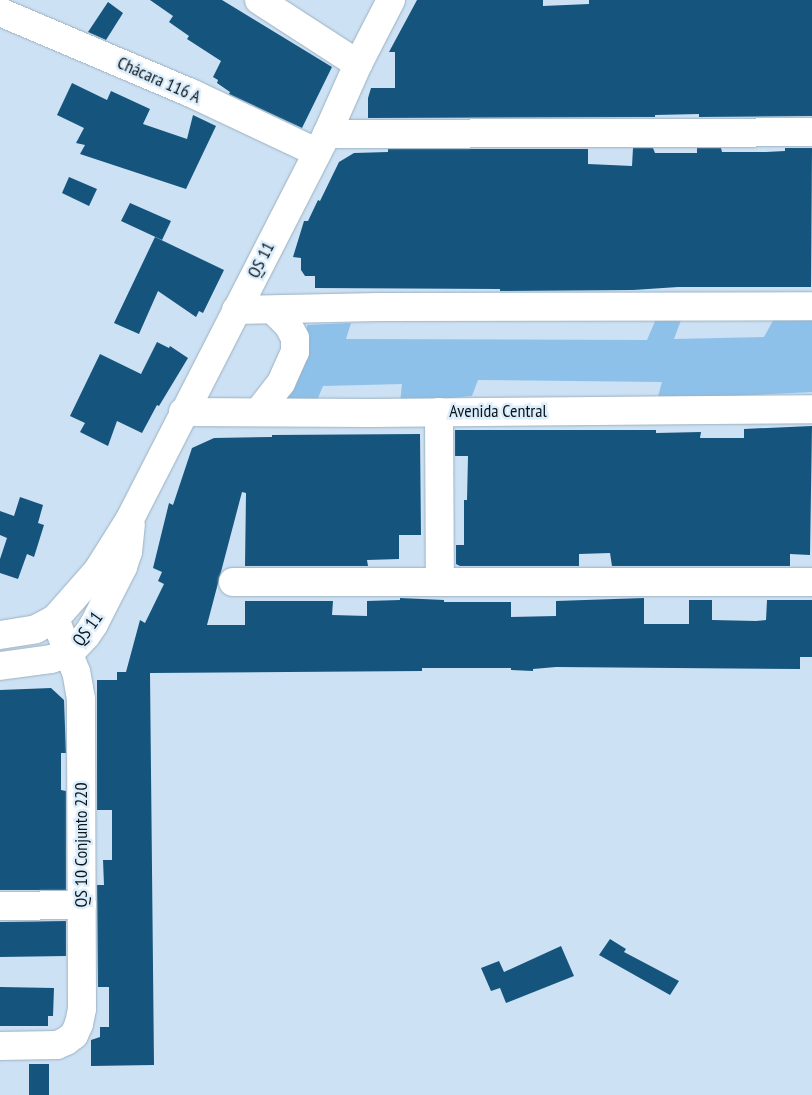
<!DOCTYPE html>
<html>
<head>
<meta charset="utf-8">
<style>
	body { margin:0 }
	#map { position:relative; width:812px; height:1095px; overflow:hidden; background:#cce1f3; font-family:"PT Sans Narrow",sans-serif }
	div>[style] { position:absolute }
	.green>* { inset:0; background:#8dc1ea }
	.building>* { inset:0; background:#15547d }
	.roads { filter:drop-shadow(0 0 1px #9bb0c0) drop-shadow(0 0 1px #9bb0c0) }
	.minor>* { height:28px; margin:-14px; padding:0 14px; transform-origin:14px; border-radius:14px; background:#fff }
	span { translate:-50% -50%; white-space:nowrap; text-align:center; line-height:1.15; -webkit-text-stroke:5px #dceefc; paint-order:stroke }
	.street-label { font-size:18px; color:#0c141a }
</style>
</head>
<body>
<div id="map">
	<div class="green">
		<div style="clip-path:polygon(775px 317px,812px 317px,812px 392px,657px 400px,662px 382px,478px 380px,472px 396px,400px 403px,402px 384px,323px 386px,316px 403px,284px 402px,305px 358px,307px 325px,351px 323px,346px 339px,647px 340px,656px 319px,681px 320px,674px 339px,764px 337px)"></div>
	</div>
	<div class="building">
		<div style="clip-path:polygon(150px 0,222px 0,332px 67px,302px 128px,229px 94px,230px 92px,217px 83px,218px 80px,213px 77px,221px 61px,187px 39px,189px 36px,169px 22px,173px 16px)"></div>
		<div style="clip-path:polygon(417px 0,543px 0,543px 6px,589px 4px,589px 0,812px 0,812px 116px,699px 117px,699px 114px,655px 115px,655px 117px,368px 118px,368px 98px,371px 88px,395px 88px,395px 52px,389px 52px)"></div>
		<div style="clip-path:polygon(108px 2px,123px 13px,106px 40px,88px 32px)"></div>
		<div style="clip-path:polygon(72px 83px,107px 100px,111px 91px,150px 109px,143px 124px,187px 139px,193px 115px,216px 126px,186px 189px,80px 154px,85px 145px,76px 143px,84px 128px,57px 115px)"></div>
		<div style="clip-path:polygon(633px 148px,653px 148px,655px 153px,697px 153px,697px 148px,721px 148px,722px 152px,766px 152px,785px 151px,785px 148px,812px 148px,811px 287px,678px 287px,633px 290px,500px 291px,500px 289px,315px 288px,315px 276px,305px 276px,301px 270px,301px 258px,293px 257px,304px 221px,308px 221px,318px 200px,320px 201px,339px 162px,354px 153px,388px 152px,388px 149px,588px 149px,588px 164px,632px 166px)"></div>
		<div style="clip-path:polygon(69px 177px,97px 189px,89px 206px,62px 193px)"></div>
		<div style="clip-path:polygon(130px 203px,171px 221px,162px 240px,121px 221px)"></div>
		<div style="clip-path:polygon(155px 237px,224px 270px,203px 313px,199px 311px,196px 317px,158px 291px,139px 334px,114px 323px)"></div>
		<div style="clip-path:polygon(157px 342px,169px 348px,170px 346px,188px 358px,159px 406px,157px 405px,142px 433px,117px 421px,108px 446px,80px 432px,85px 423px,70px 416px,100px 354px,141px 374px)"></div>
		<div style="clip-path:polygon(812px 426px,810px 555px,790px 554px,790px 566px,612px 566px,610px 553px,579px 554px,579px 566px,460px 566px,456px 564px,456px 545px,464px 545px,464px 500px,467px 500px,468px 456px,455px 456px,455px 430px,656px 430px,656px 433px,701px 432px,700px 438px,744px 438px,744px 429px)"></div>
		<div style="clip-path:polygon(420px 434px,421px 535px,399px 535px,399px 559px,367px 560px,368px 566px,245px 566px,246px 493px,242px 492px,207px 625px,245px 625px,245px 601px,333px 601px,332px 615px,367px 616px,367px 601px,400px 600px,400px 598px,444px 600px,444px 602px,511px 602px,511px 617px,556px 616px,556px 601px,644px 598px,644px 624px,689px 624px,689px 600px,712px 600px,712px 620px,756px 621px,766px 620px,767px 600px,812px 600px,812px 657px,800px 657px,800px 669px,556px 667px,533px 669px,533px 671px,511px 670px,511px 668px,422px 668px,422px 671px,150px 673px,154px 1065px,91px 1066px,91px 1040px,100px 1037px,100px 1027px,109px 1027px,109px 987px,98px 987px,97px 885px,104px 885px,103px 860px,112px 860px,112px 810px,97px 810px,97px 680px,117px 680px,117px 672px,126px 672px,140px 620px,145px 623px,164px 584px,158px 581px,162px 572px,153px 568px,169px 503px,173px 505px,192px 448px,214px 438px,272px 437px,272px 435px)"></div>
		<div style="clip-path:polygon(20px 497px,43px 505px,38px 523px,44px 525px,34px 557px,27px 554px,18px 579px,0 573px,0 559px,7px 538px,0 535px,0 511px,14px 516px)"></div>
		<div style="clip-path:polygon(51px 688px,64px 700px,66px 753px,61px 753px,61px 790px,66px 791px,66px 890px,0 890px,0 690px)"></div>
		<div style="clip-path:polygon(66px 921px,66px 956px,0 957px,0 922px)"></div>
		<div style="clip-path:polygon(610px 939px,626px 949px,624px 952px,679px 981px,670px 995px,599px 955px)"></div>
		<div style="clip-path:polygon(561px 946px,574px 976px,506px 1003px,500px 988px,491px 991px,481px 968px,499px 961px,504px 972px)"></div>
		<div style="clip-path:polygon(0 987px,54px 988px,53px 1016px,48px 1016px,48px 1026px,0 1026px)"></div>
		<div style="clip-path:polygon(29px 1064px,49px 1064px,49px 1095px,29px 1095px)"></div>
	</div>
	<div class="roads">
		<div class="minor">
			<div style="left:259px;top:0;width:118px;rotate:32.9deg"></div>
			<div style="left:0;top:12px;width:207px;rotate:23deg"></div>
			<div style="left:191px;top:93px;width:138px;rotate:25.3deg"></div>
			<div style="left:327px;top:134px;width:485px;rotate:-0.2deg"></div>
			<div style="left:236px;top:310px;width:143px;rotate:-1.2deg"></div>
			<div style="left:379px;top:307px;width:433px;rotate:-0.1deg"></div>
			<div style="left:259px;top:411px;width:36px;rotate:-52deg"></div>
			<div style="left:281px;top:383px;width:34px;rotate:-66deg"></div>
			<div style="left:295px;top:352px;width:14px;rotate:-90deg"></div>
			<div style="left:295px;top:338px;width:15px;rotate:-118deg"></div>
			<div style="left:288px;top:325px;width:21px;rotate:-135deg"></div>
			<div style="left:183px;top:412px;width:188px;rotate:0.3deg"></div>
			<div style="left:371px;top:413px;width:441px;rotate:-0.5deg"></div>
			<div style="left:439px;top:412px;width:169px;rotate:89.7deg"></div>
			<div style="left:233px;top:582px;width:579px"></div>
			<div style="left:0;top:635px;width:36px;rotate:-9deg"></div>
			<div style="left:36px;top:629px;width:21px;rotate:-28deg"></div>
			<div style="left:55px;top:619px;width:65px;rotate:-48.7deg"></div>
			<div style="left:98px;top:570px;width:60px;rotate:-57.9deg"></div>
			<div style="left:130px;top:519px;width:432px;rotate:-62.9deg"></div>
			<div style="left:327px;top:134px;width:77px;rotate:-66.1deg"></div>
			<div style="left:358px;top:64px;width:72px;rotate:-62.7deg"></div>
			<div style="left:0;top:666px;width:51px;rotate:-7.8deg"></div>
			<div style="left:51px;top:659px;width:20px;rotate:-18deg"></div>
			<div style="left:70px;top:653px;width:23px;rotate:-47deg"></div>
			<div style="left:86px;top:636px;width:14px;rotate:-56deg"></div>
			<div style="left:94px;top:624px;width:64px;rotate:-63deg"></div>
			<div style="left:123px;top:567px;width:16px;rotate:-72deg"></div>
			<div style="left:128px;top:552px;width:27px;rotate:-84deg"></div>
			<div style="left:0;top:906px;width:82px;rotate:-0.7deg"></div>
			<div style="left:0;top:1046px;width:57px;rotate:-1deg"></div>
			<div style="left:57px;top:1045px;width:10px;rotate:-24deg"></div>
			<div style="left:66px;top:1041px;width:10px;rotate:-37deg"></div>
			<div style="left:74px;top:1035px;width:12px;rotate:-66deg"></div>
			<div style="left:79px;top:1024px;width:15px;rotate:-79deg"></div>
			<div style="left:82px;top:1009px;width:310px;rotate:-90.2deg"></div>
			<div style="left:81px;top:699px;width:27px;rotate:-100deg"></div>
			<div style="left:76px;top:672px;width:57px;rotate:-111.6deg"></div>
		</div>
	</div>
	<div class="street-label">
		<span style="left:159px;top:80px;rotate:24deg">Chácara 116 A</span>
		<span style="left:261px;top:260px;rotate:-63deg">QS 11</span>
		<span style="left:498px;top:411px">Avenida Central</span>
		<span style="left:88px;top:629px;rotate:-54deg">QS 11</span>
		<span style="left:81px;top:845px;rotate:-90deg">QS 10 Conjunto 220</span>
	</div>
</div>
</body>
</html>
